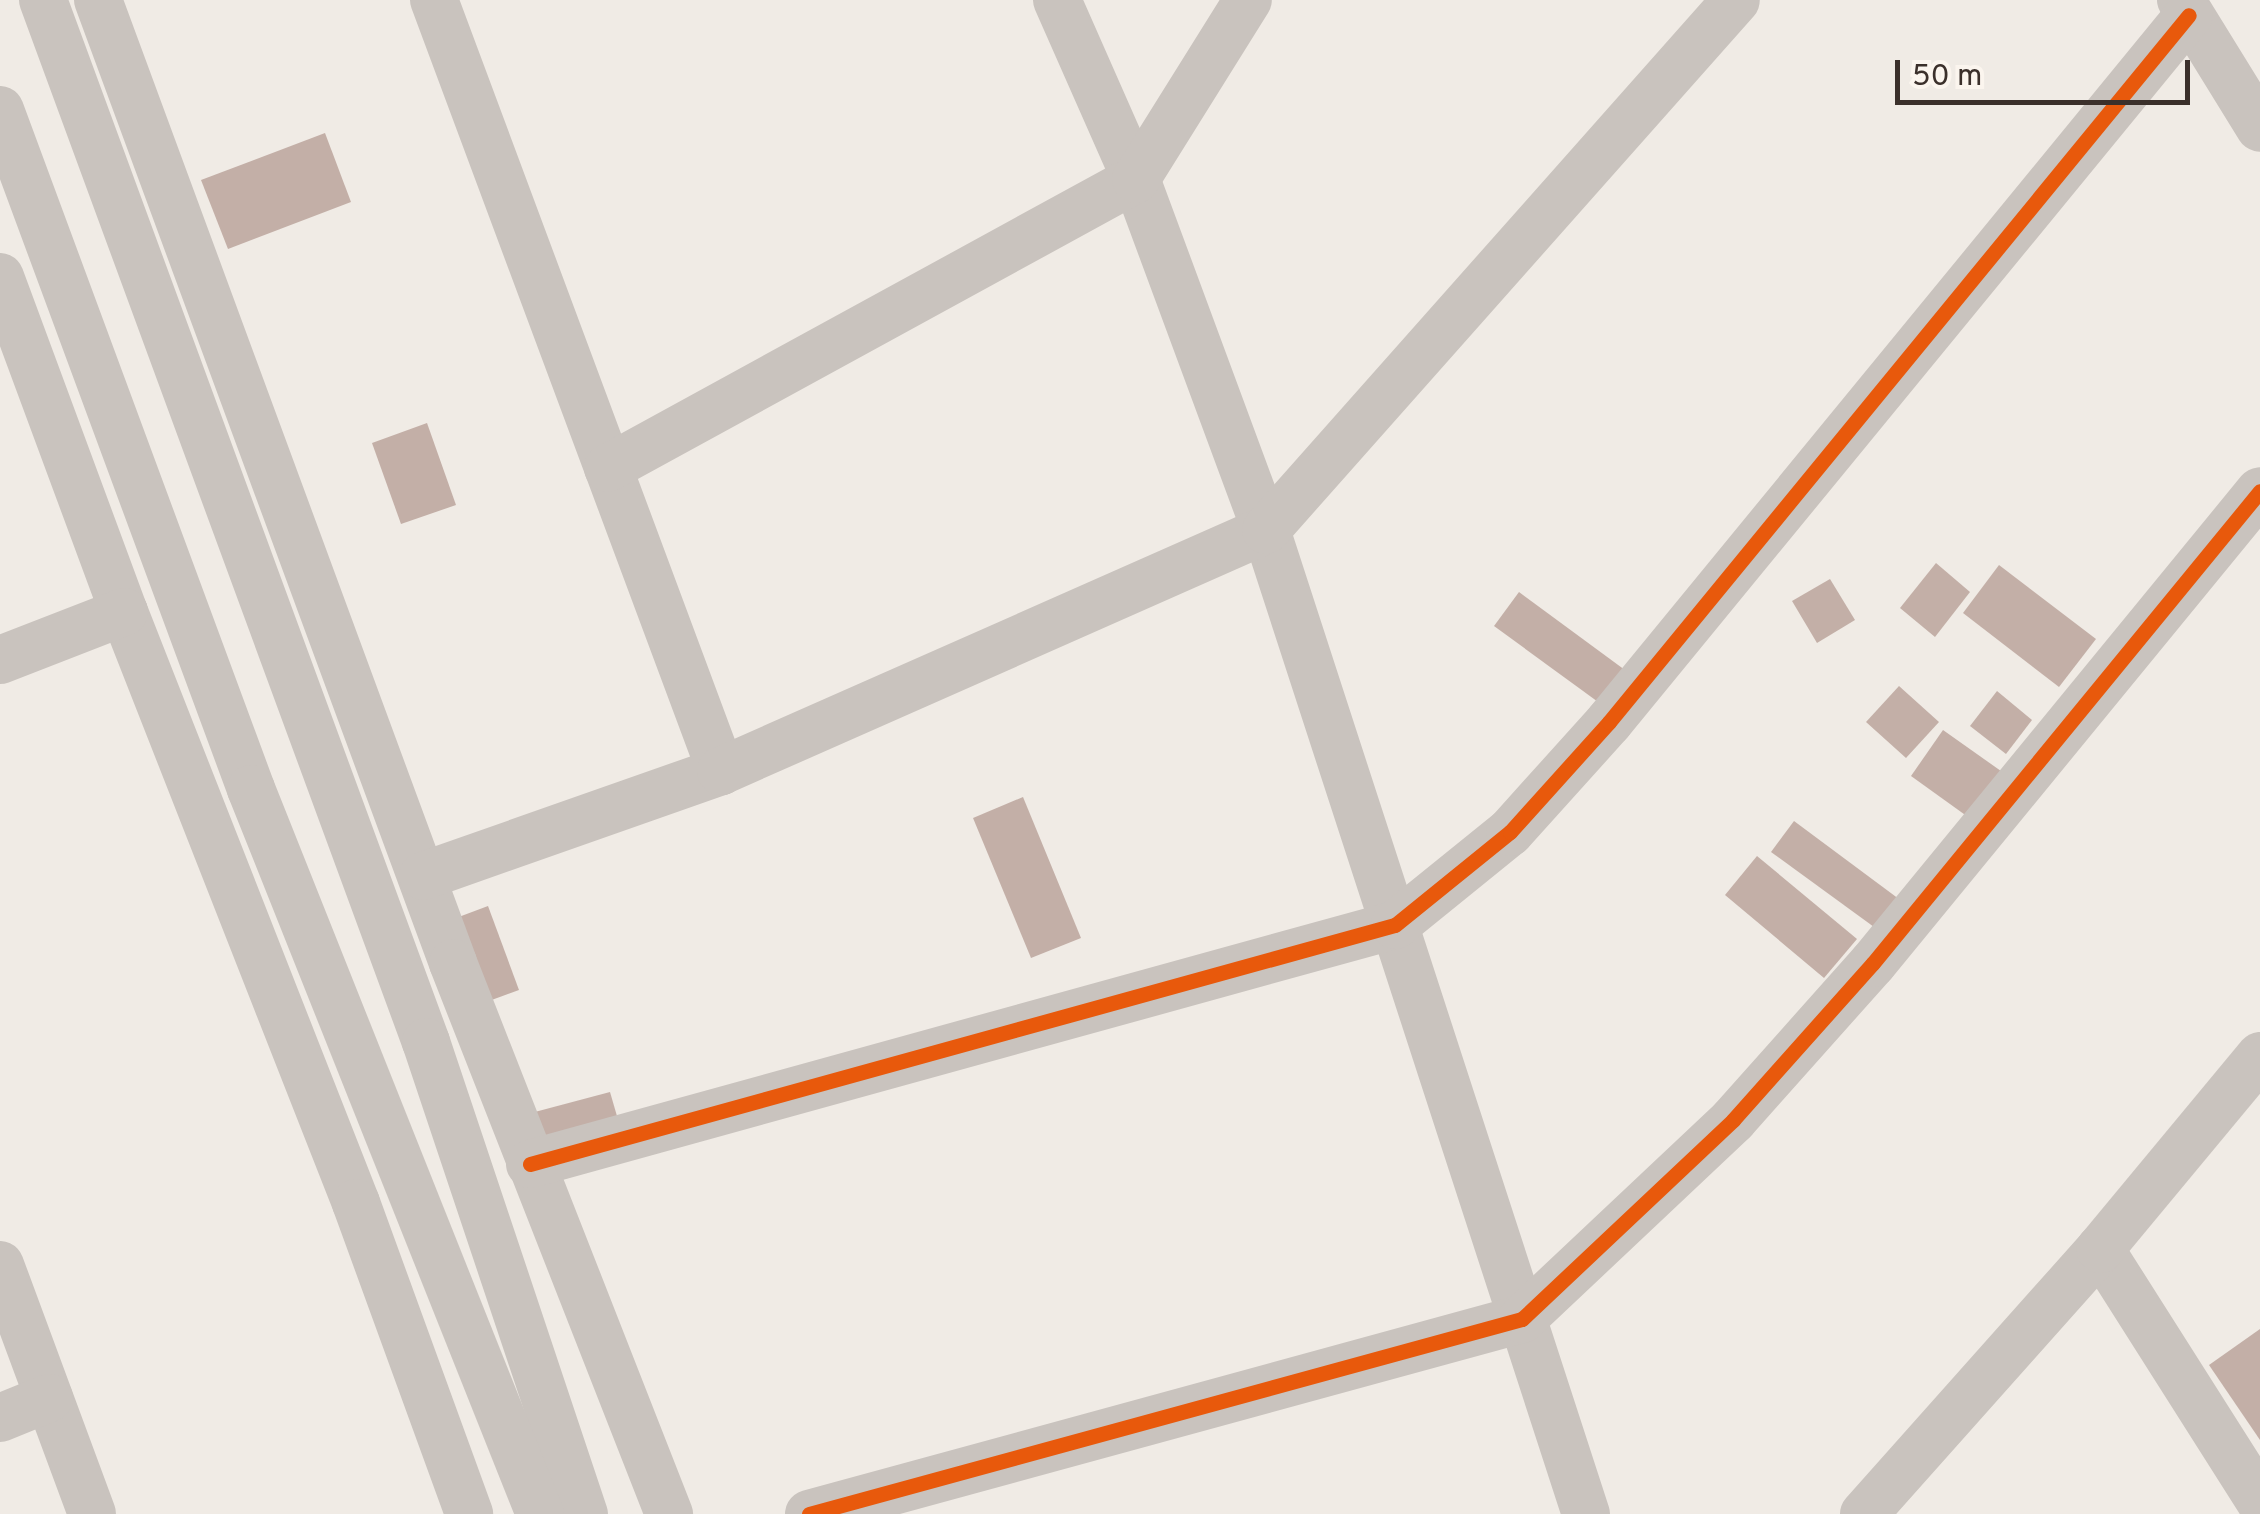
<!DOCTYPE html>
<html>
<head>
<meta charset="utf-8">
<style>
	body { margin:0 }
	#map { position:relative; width:2260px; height:1514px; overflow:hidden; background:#f0ebe5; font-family:Overpass,sans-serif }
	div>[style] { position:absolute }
	.building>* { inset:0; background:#c3afa7 }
	.minor>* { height:48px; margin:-24px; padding:0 24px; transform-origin:24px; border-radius:24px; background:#c9c3be }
	.cycleway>* { height:15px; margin:-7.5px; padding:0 7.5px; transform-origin:7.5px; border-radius:7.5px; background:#e8590c }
	span { translate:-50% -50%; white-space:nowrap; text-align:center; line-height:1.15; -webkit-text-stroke:8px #fbf5ee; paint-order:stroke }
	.scale { position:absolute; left:1895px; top:60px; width:295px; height:45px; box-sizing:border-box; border:5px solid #3b302b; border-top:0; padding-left:12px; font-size:30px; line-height:35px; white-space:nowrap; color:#3b302b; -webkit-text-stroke:8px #fbf5ee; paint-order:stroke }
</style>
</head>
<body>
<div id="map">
	<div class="building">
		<div style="clip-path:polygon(325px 133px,351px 202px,228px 249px,201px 180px)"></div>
		<div style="clip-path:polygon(427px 423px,456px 505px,401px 524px,372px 443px)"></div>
		<div style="clip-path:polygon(1936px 563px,1970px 592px,1935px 637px,1900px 608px)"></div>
		<div style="clip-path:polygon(1999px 565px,2096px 639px,2059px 687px,1963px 613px)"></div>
		<div style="clip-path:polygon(1830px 579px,1855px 620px,1817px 643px,1792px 601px)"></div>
		<div style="clip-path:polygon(1519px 592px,1629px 673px,1605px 707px,1494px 626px)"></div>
		<div style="clip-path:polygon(1899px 686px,1939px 722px,1906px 758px,1866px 722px)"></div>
		<div style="clip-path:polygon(1997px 691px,2032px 720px,2006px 754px,1970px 726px)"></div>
		<div style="clip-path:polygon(1943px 730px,2008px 776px,1975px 822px,1911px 776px)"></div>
		<div style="clip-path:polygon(1023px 797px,1081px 938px,1031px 958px,973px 818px)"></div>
		<div style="clip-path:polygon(1794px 821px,1907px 905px,1885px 935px,1771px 852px)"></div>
		<div style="clip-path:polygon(1757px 856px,1857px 939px,1824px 978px,1725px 895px)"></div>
		<div style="clip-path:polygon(488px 906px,519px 990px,478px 1005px,448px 921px)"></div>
		<div style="clip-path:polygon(610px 1092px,619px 1123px,540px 1144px,531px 1113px)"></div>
		<div style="clip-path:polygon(2260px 1329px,2260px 1440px,2209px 1365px)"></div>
	</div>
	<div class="minor">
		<div style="left:43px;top:0;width:1110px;rotate:69.82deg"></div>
		<div style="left:426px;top:1042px;width:498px;rotate:71.5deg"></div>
		<div style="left:98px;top:0;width:1026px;rotate:69.76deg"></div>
		<div style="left:453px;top:963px;width:592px;rotate:68.59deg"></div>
		<div style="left:434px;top:0;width:823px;rotate:69.58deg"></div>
		<div style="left:1057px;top:0;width:196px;rotate:66.2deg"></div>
		<div style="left:1136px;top:179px;width:374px;rotate:69.7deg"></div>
		<div style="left:1266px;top:530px;width:1035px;rotate:71.99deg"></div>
		<div style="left:2181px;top:0;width:150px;rotate:58.3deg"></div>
		<div style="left:0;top:110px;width:724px;rotate:69.71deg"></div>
		<div style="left:251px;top:789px;width:780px;rotate:68.27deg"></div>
		<div style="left:0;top:277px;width:357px;rotate:69.7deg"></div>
		<div style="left:124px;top:612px;width:635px;rotate:68.57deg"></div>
		<div style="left:356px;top:1203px;width:331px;rotate:70deg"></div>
		<div style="left:608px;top:468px;width:602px;rotate:-28.69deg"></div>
		<div style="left:1136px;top:179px;width:211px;rotate:-58deg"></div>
		<div style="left:0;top:660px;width:133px;rotate:-21.2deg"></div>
		<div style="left:423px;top:876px;width:316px;rotate:-19.4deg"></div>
		<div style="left:721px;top:771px;width:596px;rotate:-23.86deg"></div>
		<div style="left:1266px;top:530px;width:708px;rotate:-48.43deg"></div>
		<div style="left:530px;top:1164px;width:897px;rotate:-15.45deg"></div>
		<div style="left:1395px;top:925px;width:148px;rotate:-39deg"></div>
		<div style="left:1510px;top:832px;width:148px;rotate:-48deg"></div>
		<div style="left:1609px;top:722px;width:914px;rotate:-50.64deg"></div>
		<div style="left:2100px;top:1249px;width:299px;rotate:57.6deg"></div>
		<div style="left:0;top:1265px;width:265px;rotate:69.7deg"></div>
		<div style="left:0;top:1418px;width:53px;rotate:-22.2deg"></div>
		<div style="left:809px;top:1514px;width:739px;rotate:-15.3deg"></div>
		<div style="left:1522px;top:1319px;width:290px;rotate:-43.3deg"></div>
		<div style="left:1733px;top:1120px;width:210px;rotate:-48.3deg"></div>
		<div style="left:1873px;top:963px;width:610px;rotate:-50.65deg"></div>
		<div style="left:1864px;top:1514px;width:355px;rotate:-48.3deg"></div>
		<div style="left:2100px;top:1249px;width:251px;rotate:-50.3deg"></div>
	</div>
	<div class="cycleway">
		<div style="left:530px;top:1164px;width:897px;rotate:-15.45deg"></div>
		<div style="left:1395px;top:925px;width:148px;rotate:-39deg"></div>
		<div style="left:1510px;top:832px;width:148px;rotate:-48deg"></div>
		<div style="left:1609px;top:722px;width:914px;rotate:-50.64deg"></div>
		<div style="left:809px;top:1514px;width:739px;rotate:-15.3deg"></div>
		<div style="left:1522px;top:1319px;width:290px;rotate:-43.3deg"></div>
		<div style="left:1733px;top:1120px;width:210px;rotate:-48.3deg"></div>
		<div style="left:1873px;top:963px;width:610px;rotate:-50.65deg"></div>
	</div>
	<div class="scale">50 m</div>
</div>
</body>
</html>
